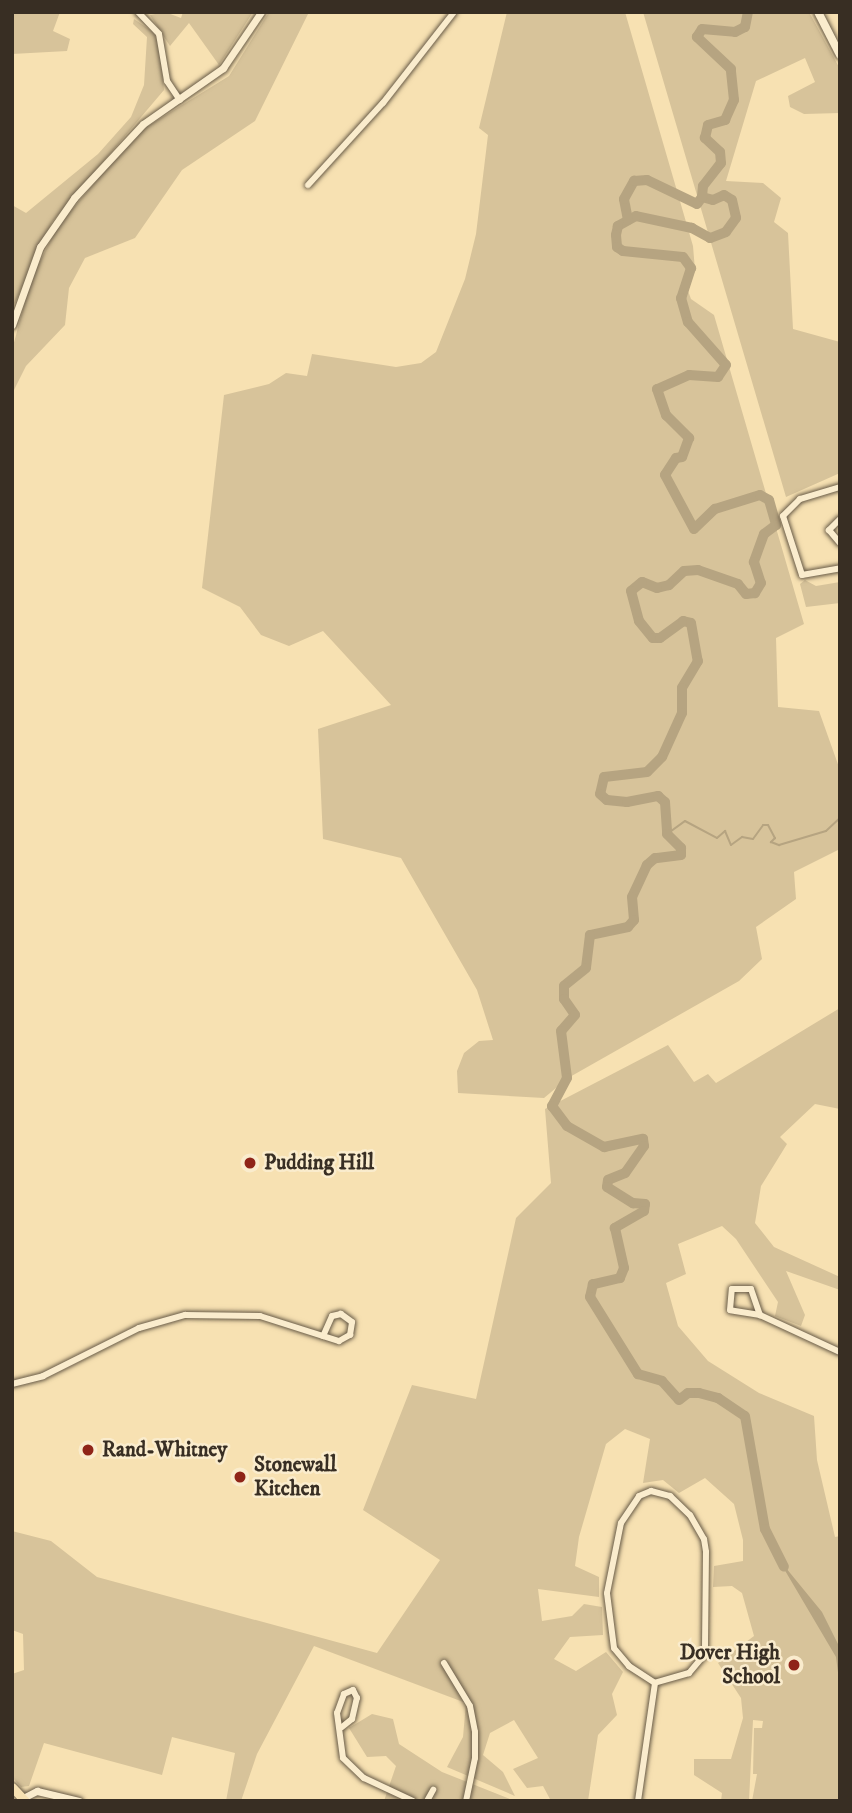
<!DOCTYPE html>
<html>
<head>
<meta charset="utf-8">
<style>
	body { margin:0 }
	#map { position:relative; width:852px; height:1813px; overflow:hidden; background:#f7e1b2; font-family:"IM FELL DW Pica",serif }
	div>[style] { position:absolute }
	.green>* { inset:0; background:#d7c39a }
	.water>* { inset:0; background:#b6a481 }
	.stream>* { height:2px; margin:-1px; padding:0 1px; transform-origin:1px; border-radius:1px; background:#b6a481 }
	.river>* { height:10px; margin:-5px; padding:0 5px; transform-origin:5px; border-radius:5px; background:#b6a481 }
	.roads { filter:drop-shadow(0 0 2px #685b47) drop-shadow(0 0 2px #685b47) }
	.minor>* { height:6px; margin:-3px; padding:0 3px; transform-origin:3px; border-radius:3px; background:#faeccd }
	.tertiary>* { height:7px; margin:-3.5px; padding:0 3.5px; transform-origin:3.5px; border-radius:3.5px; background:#faeccd }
	.secondary>* { height:8px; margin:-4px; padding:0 4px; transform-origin:4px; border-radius:4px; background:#faeccd }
	.primary>* { height:9px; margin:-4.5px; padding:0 4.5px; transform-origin:4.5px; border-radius:4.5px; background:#f7e1b2 }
	.dots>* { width:19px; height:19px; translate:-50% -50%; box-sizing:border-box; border:4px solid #faeccd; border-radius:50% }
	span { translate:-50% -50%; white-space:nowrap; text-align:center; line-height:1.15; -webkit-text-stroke:5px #faeccd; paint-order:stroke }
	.poi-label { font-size:21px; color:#382e23; font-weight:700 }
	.left { translate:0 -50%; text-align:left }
	.right { translate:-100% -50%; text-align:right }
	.frame { position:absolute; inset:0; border:14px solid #382e23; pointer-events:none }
</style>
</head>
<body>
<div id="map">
	<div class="green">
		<div style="clip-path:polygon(12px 12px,60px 12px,53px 31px,70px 39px,67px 51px,12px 54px)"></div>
		<div style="clip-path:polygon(165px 12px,181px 18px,183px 12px,253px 12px,219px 65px,189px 23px,170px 46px,150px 15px)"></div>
		<div style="clip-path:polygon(269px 12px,309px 12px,255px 121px,182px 170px,135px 238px,85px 258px,69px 288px,65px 325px,26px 366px,12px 394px,12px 350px,31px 279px,58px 226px,137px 133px,229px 76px)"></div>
		<div style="clip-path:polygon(507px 12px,625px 12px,693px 246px,695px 270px,688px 291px,691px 299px,714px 315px,804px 624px,776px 638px,778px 707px,819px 711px,840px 770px,840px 849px,794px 872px,796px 899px,756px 927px,762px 959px,739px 981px,568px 1078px,544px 1098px,458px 1093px,457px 1071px,464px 1053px,479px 1041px,493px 1040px,477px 990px,401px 858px,323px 839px,318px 729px,391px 705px,323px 631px,289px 646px,261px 635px,240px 607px,202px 588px,224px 395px,269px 384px,286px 373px,307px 376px,312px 354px,396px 367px,421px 363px,436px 352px,465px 279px,476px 234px,488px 135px,479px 128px)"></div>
		<div style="clip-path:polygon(643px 12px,809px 12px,840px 69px,840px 113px,804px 114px,790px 107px,788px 96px,815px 82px,805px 58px,756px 81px,726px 181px,763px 183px,781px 198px,774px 222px,788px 233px,793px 329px,840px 342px,840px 473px,786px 497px)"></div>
		<div style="clip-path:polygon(134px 19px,153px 32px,159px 43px,164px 90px,52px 222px,14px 305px,12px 205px,26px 213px,98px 154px,131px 117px,144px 85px,147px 37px,133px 24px)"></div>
		<div style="clip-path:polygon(805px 580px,816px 586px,840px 582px,840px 603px,806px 607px,800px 584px)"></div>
		<div style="clip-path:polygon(840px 1008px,840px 1109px,815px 1104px,780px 1137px,787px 1144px,761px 1186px,755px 1223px,774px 1247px,840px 1277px,840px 1290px,786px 1271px,805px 1315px,801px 1326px,775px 1316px,778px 1302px,736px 1239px,722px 1226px,678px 1244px,686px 1274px,666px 1283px,678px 1326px,708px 1361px,759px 1393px,814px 1416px,817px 1460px,835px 1537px,840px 1536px,840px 1801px,752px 1801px,757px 1774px,753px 1774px,754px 1728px,762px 1728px,763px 1721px,753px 1720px,749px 1801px,721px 1801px,722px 1793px,694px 1775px,694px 1759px,731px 1759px,743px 1718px,741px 1698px,718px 1663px,754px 1636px,742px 1593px,732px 1586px,713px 1587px,714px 1566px,743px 1561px,743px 1540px,734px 1504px,705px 1478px,679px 1493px,663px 1480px,643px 1483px,650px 1439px,625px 1429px,606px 1444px,579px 1537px,575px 1566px,599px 1577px,599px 1597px,538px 1589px,542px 1621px,572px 1616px,584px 1604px,602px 1607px,603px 1635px,570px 1637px,554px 1659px,576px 1671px,606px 1652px,623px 1672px,612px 1694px,617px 1715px,598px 1735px,588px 1801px,551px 1801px,543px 1786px,527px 1788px,513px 1769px,538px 1758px,514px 1720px,490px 1733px,483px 1755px,503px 1772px,515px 1796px,447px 1767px,463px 1737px,466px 1703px,314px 1646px,257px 1754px,241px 1801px,226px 1801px,235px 1753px,172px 1737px,162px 1775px,44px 1743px,29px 1786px,21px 1787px,12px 1777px,12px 1674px,24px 1670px,23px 1634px,12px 1630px,12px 1531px,51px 1541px,97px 1577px,377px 1653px,440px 1560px,363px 1510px,412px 1385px,476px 1399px,516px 1218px,551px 1183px,545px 1109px,668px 1045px,694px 1082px,708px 1074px,716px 1083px)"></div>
		<div style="clip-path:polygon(372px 1714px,393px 1719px,399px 1744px,442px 1772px,515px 1801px,384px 1801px,396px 1766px,386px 1756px,367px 1757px,349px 1728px)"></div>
	</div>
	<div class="water">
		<div style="clip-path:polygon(777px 1557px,822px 1612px,840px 1648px,840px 1688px,836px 1657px)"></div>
	</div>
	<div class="stream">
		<div style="left:667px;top:834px;width:22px;rotate:-36deg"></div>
		<div style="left:685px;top:821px;width:36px;rotate:28deg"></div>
		<div style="left:717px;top:838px;width:11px;rotate:-41deg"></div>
		<div style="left:725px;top:831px;width:15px;rotate:67deg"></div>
		<div style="left:731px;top:845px;width:14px;rotate:-36deg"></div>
		<div style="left:742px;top:837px;width:11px;rotate:10deg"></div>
		<div style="left:753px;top:839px;width:17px;rotate:-54deg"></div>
		<div style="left:763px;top:825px;width:5px"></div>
		<div style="left:768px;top:825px;width:15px;rotate:62deg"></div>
		<div style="left:775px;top:838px;width:6px;rotate:135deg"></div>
		<div style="left:771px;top:842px;width:9px;rotate:21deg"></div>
		<div style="left:779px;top:845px;width:49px;rotate:-16.6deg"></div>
		<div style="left:826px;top:831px;width:19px;rotate:-43deg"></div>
	</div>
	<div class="river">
		<div style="left:702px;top:197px;width:11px;rotate:15deg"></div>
		<div style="left:713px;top:200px;width:12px;rotate:-24deg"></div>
		<div style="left:724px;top:195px;width:9px;rotate:32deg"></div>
		<div style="left:732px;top:200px;width:18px;rotate:77deg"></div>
		<div style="left:736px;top:218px;width:17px;rotate:126deg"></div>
		<div style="left:726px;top:232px;width:17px;rotate:159deg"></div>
		<div style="left:710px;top:238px;width:21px;rotate:-151deg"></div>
		<div style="left:692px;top:228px;width:57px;rotate:-167.9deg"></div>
		<div style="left:636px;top:216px;width:21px;rotate:151deg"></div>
		<div style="left:618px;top:226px;width:9px;rotate:103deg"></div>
		<div style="left:616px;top:235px;width:12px;rotate:85deg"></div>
		<div style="left:617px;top:247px;width:7px;rotate:34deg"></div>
		<div style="left:623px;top:251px;width:60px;rotate:5.7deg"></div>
		<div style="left:683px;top:257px;width:14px;rotate:54deg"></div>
		<div style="left:691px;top:268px;width:32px;rotate:108deg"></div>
		<div style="left:681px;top:298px;width:25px;rotate:74deg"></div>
		<div style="left:688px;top:322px;width:57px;rotate:48.5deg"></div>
		<div style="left:726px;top:365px;width:14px;rotate:124deg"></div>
		<div style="left:718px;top:377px;width:29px;rotate:-176deg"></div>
		<div style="left:689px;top:375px;width:35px;rotate:156deg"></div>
		<div style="left:657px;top:389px;width:28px;rotate:71deg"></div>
		<div style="left:666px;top:415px;width:33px;rotate:45deg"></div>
		<div style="left:689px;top:438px;width:20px;rotate:110deg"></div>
		<div style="left:682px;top:457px;width:6px;rotate:171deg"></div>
		<div style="left:676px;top:458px;width:20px;rotate:123deg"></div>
		<div style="left:665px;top:475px;width:61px;rotate:61.8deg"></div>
		<div style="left:694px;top:529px;width:29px;rotate:-44deg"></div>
		<div style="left:715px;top:509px;width:47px;rotate:-17.3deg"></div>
		<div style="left:760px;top:495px;width:10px;rotate:29deg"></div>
		<div style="left:769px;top:500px;width:26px;rotate:74deg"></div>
		<div style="left:776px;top:525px;width:15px;rotate:143deg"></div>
		<div style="left:764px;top:534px;width:30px;rotate:110deg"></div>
		<div style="left:754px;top:562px;width:22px;rotate:72deg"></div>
		<div style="left:761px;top:583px;width:12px;rotate:121deg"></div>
		<div style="left:755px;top:593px;width:9px;rotate:174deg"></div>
		<div style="left:746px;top:594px;width:13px;rotate:-129deg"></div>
		<div style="left:738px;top:584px;width:42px;rotate:-160.7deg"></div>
		<div style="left:698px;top:570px;width:14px;rotate:176deg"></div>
		<div style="left:684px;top:571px;width:21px;rotate:137deg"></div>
		<div style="left:669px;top:585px;width:12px;rotate:166deg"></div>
		<div style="left:657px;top:588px;width:16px;rotate:-158deg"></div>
		<div style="left:642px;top:582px;width:14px;rotate:141deg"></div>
		<div style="left:631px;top:591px;width:31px;rotate:75deg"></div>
		<div style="left:639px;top:621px;width:22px;rotate:51deg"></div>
		<div style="left:653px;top:638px;width:7px"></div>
		<div style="left:660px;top:638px;width:29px;rotate:-36deg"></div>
		<div style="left:683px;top:621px;width:8px;rotate:14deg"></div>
		<div style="left:691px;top:623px;width:39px;rotate:80deg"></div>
		<div style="left:698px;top:661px;width:31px;rotate:121deg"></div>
		<div style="left:682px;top:688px;width:25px;rotate:90deg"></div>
		<div style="left:682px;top:713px;width:48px;rotate:114.4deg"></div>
		<div style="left:662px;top:757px;width:21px;rotate:135deg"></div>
		<div style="left:647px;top:772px;width:43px;rotate:173.4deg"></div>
		<div style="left:604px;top:777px;width:17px;rotate:103deg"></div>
		<div style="left:600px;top:794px;width:9px;rotate:41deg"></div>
		<div style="left:607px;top:800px;width:20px;rotate:6deg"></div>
		<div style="left:627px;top:802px;width:32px;rotate:-11deg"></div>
		<div style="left:658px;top:796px;width:9px;rotate:41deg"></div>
		<div style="left:665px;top:802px;width:32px;rotate:86deg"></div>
		<div style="left:667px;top:834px;width:20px;rotate:45deg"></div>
		<div style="left:681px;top:848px;width:7px;rotate:90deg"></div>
		<div style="left:681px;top:855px;width:26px;rotate:173deg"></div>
		<div style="left:655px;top:858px;width:11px;rotate:139deg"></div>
		<div style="left:647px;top:865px;width:35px;rotate:115deg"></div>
		<div style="left:632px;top:897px;width:23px;rotate:85deg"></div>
		<div style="left:634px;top:920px;width:9px;rotate:131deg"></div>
		<div style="left:628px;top:927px;width:39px;rotate:168deg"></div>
		<div style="left:590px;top:935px;width:33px;rotate:97deg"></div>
		<div style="left:586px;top:968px;width:28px;rotate:141deg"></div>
		<div style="left:564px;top:986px;width:13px;rotate:90deg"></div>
		<div style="left:564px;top:999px;width:19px;rotate:55deg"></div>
		<div style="left:575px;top:1015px;width:21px;rotate:131deg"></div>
		<div style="left:561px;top:1031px;width:47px;rotate:82.7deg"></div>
		<div style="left:567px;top:1078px;width:32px;rotate:118deg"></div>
		<div style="left:552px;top:1106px;width:25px;rotate:53deg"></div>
		<div style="left:567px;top:1126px;width:43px;rotate:29.6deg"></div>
		<div style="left:604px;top:1147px;width:40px;rotate:-12deg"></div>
		<div style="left:643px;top:1139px;width:7px;rotate:82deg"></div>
		<div style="left:644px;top:1146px;width:33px;rotate:125deg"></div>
		<div style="left:625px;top:1173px;width:18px;rotate:158deg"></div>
		<div style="left:608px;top:1180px;width:7px;rotate:98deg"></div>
		<div style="left:607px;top:1187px;width:31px;rotate:32deg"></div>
		<div style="left:633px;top:1203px;width:12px;rotate:5deg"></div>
		<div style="left:645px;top:1204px;width:7px;rotate:98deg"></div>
		<div style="left:644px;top:1211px;width:34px;rotate:150deg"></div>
		<div style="left:615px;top:1228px;width:41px;rotate:77.3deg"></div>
		<div style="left:624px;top:1268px;width:11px;rotate:112deg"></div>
		<div style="left:620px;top:1278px;width:28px;rotate:167deg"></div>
		<div style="left:593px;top:1284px;width:13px;rotate:103deg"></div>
		<div style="left:590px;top:1297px;width:91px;rotate:58.1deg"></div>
		<div style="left:638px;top:1374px;width:25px;rotate:16deg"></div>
		<div style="left:662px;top:1381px;width:25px;rotate:48deg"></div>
		<div style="left:679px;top:1400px;width:11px;rotate:-38deg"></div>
		<div style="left:688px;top:1393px;width:11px"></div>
		<div style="left:699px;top:1393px;width:20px;rotate:15deg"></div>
		<div style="left:718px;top:1398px;width:32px;rotate:34deg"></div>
		<div style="left:745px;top:1416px;width:115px;rotate:80deg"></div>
		<div style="left:765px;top:1529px;width:42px;rotate:63.4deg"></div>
		<div style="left:628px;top:220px;width:21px;rotate:-101deg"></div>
		<div style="left:624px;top:199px;width:21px;rotate:-61deg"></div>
		<div style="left:634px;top:181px;width:13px;rotate:-4deg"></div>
		<div style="left:647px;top:180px;width:55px;rotate:25.6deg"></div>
		<div style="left:697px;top:204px;width:9px;rotate:-54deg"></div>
		<div style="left:702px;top:197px;width:11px;rotate:-85deg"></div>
		<div style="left:703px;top:186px;width:29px;rotate:-52deg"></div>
		<div style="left:721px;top:163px;width:11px;rotate:-95deg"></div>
		<div style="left:720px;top:152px;width:21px;rotate:-137deg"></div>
		<div style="left:705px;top:138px;width:13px;rotate:-77deg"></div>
		<div style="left:708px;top:125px;width:18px;rotate:-16deg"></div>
		<div style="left:725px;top:120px;width:22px;rotate:-66deg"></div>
		<div style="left:734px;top:100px;width:31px;rotate:-96deg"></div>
		<div style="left:731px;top:69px;width:47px;rotate:-136.7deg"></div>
		<div style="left:697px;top:37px;width:9px;rotate:-58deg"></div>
		<div style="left:702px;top:29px;width:33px;rotate:5deg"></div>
		<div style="left:735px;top:32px;width:11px;rotate:-27deg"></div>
		<div style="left:745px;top:27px;width:15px;rotate:-79deg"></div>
	</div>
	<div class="roads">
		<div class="minor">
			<div style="left:138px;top:12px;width:30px;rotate:46deg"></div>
			<div style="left:159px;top:34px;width:48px;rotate:80.3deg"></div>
			<div style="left:167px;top:81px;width:23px;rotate:56deg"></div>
			<div style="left:308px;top:185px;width:111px;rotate:-47.6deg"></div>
			<div style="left:383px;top:103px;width:115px;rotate:-52deg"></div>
			<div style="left:840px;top:487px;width:42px;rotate:163.3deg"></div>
			<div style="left:800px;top:499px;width:24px;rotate:135deg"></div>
			<div style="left:783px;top:516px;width:62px;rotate:72.1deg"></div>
			<div style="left:802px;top:575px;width:39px;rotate:-10deg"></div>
			<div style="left:840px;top:519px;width:16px;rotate:135deg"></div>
			<div style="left:829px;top:530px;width:17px;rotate:50deg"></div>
			<div style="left:760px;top:1315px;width:30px;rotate:-171deg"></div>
			<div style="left:730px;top:1310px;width:21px;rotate:-85deg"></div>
			<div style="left:732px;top:1289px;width:19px"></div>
			<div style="left:751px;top:1289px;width:28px;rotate:71deg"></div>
			<div style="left:760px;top:1315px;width:88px;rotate:24.8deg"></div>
			<div style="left:12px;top:1384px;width:32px;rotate:-14deg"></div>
			<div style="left:43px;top:1376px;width:107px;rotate:-26.6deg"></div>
			<div style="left:139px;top:1328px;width:48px;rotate:-15.8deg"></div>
			<div style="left:185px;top:1315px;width:75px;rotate:0.8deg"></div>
			<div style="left:260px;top:1316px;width:83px;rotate:17.6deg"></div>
			<div style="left:339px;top:1341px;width:13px;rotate:-29deg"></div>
			<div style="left:350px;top:1335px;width:13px;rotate:-81deg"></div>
			<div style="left:352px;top:1322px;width:14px;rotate:-144deg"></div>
			<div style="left:341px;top:1314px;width:9px;rotate:167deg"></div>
			<div style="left:332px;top:1316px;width:22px;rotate:114deg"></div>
			<div style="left:651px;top:1491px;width:20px;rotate:15deg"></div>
			<div style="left:670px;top:1496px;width:28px;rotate:44deg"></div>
			<div style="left:690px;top:1515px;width:28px;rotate:60deg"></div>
			<div style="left:704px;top:1539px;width:13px;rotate:81deg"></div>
			<div style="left:706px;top:1552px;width:102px;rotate:90.6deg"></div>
			<div style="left:705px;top:1654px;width:25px;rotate:130deg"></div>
			<div style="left:689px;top:1673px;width:35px;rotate:164deg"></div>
			<div style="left:655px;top:1683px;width:31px;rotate:-147deg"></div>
			<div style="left:629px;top:1666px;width:23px;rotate:-130deg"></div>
			<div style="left:614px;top:1648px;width:55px;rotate:-97.3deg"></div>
			<div style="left:607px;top:1593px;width:71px;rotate:-78.7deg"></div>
			<div style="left:621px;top:1523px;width:32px;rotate:-56deg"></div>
			<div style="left:639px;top:1496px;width:13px;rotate:-23deg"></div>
			<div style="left:444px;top:1663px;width:50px;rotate:58.8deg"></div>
			<div style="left:470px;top:1706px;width:26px;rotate:79deg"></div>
			<div style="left:475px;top:1732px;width:26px;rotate:90deg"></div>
			<div style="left:475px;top:1758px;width:44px;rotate:101.8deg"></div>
			<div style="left:342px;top:1727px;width:13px;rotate:-39deg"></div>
			<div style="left:352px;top:1719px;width:22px;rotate:-77deg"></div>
			<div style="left:357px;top:1698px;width:9px;rotate:-117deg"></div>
			<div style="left:353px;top:1690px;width:10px;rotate:156deg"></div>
			<div style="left:344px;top:1694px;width:20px;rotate:110deg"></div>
			<div style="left:337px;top:1713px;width:45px;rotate:82.4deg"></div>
			<div style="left:343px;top:1758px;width:29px;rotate:44deg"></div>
			<div style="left:364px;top:1778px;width:54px;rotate:25.1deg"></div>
			<div style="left:427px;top:1801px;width:13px;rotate:-61deg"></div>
			<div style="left:638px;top:1801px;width:119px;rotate:-81.8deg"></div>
		</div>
		<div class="tertiary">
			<div style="left:12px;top:325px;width:83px;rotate:-70.3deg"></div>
			<div style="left:40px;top:247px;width:60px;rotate:-55.2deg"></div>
			<div style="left:74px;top:198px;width:101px;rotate:-47deg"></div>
			<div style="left:143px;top:124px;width:98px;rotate:-35deg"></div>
			<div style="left:223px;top:68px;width:68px;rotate:-55.8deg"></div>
			<div style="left:23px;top:1798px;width:16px;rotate:-27deg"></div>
			<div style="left:37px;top:1791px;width:43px;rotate:13.4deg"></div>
		</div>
		<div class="secondary">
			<div style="left:818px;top:12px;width:48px;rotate:62.9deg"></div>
		</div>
		<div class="primary">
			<div style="left:12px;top:1787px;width:19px;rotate:47deg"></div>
		</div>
	</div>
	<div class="dots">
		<div style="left:250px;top:1163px;background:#8f2418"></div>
		<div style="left:88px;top:1450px;background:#8f2418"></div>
		<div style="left:240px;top:1477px;background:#8f2418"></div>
		<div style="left:794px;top:1665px;background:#8f2418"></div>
	</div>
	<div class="poi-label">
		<span class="left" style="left:264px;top:1163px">Pudding Hill</span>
		<span class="left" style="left:102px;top:1450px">Rand-Whitney</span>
		<span class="left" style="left:254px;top:1477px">Stonewall<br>Kitchen</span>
		<span class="right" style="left:780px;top:1665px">Dover High<br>School</span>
	</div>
	<div class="frame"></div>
</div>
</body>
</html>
